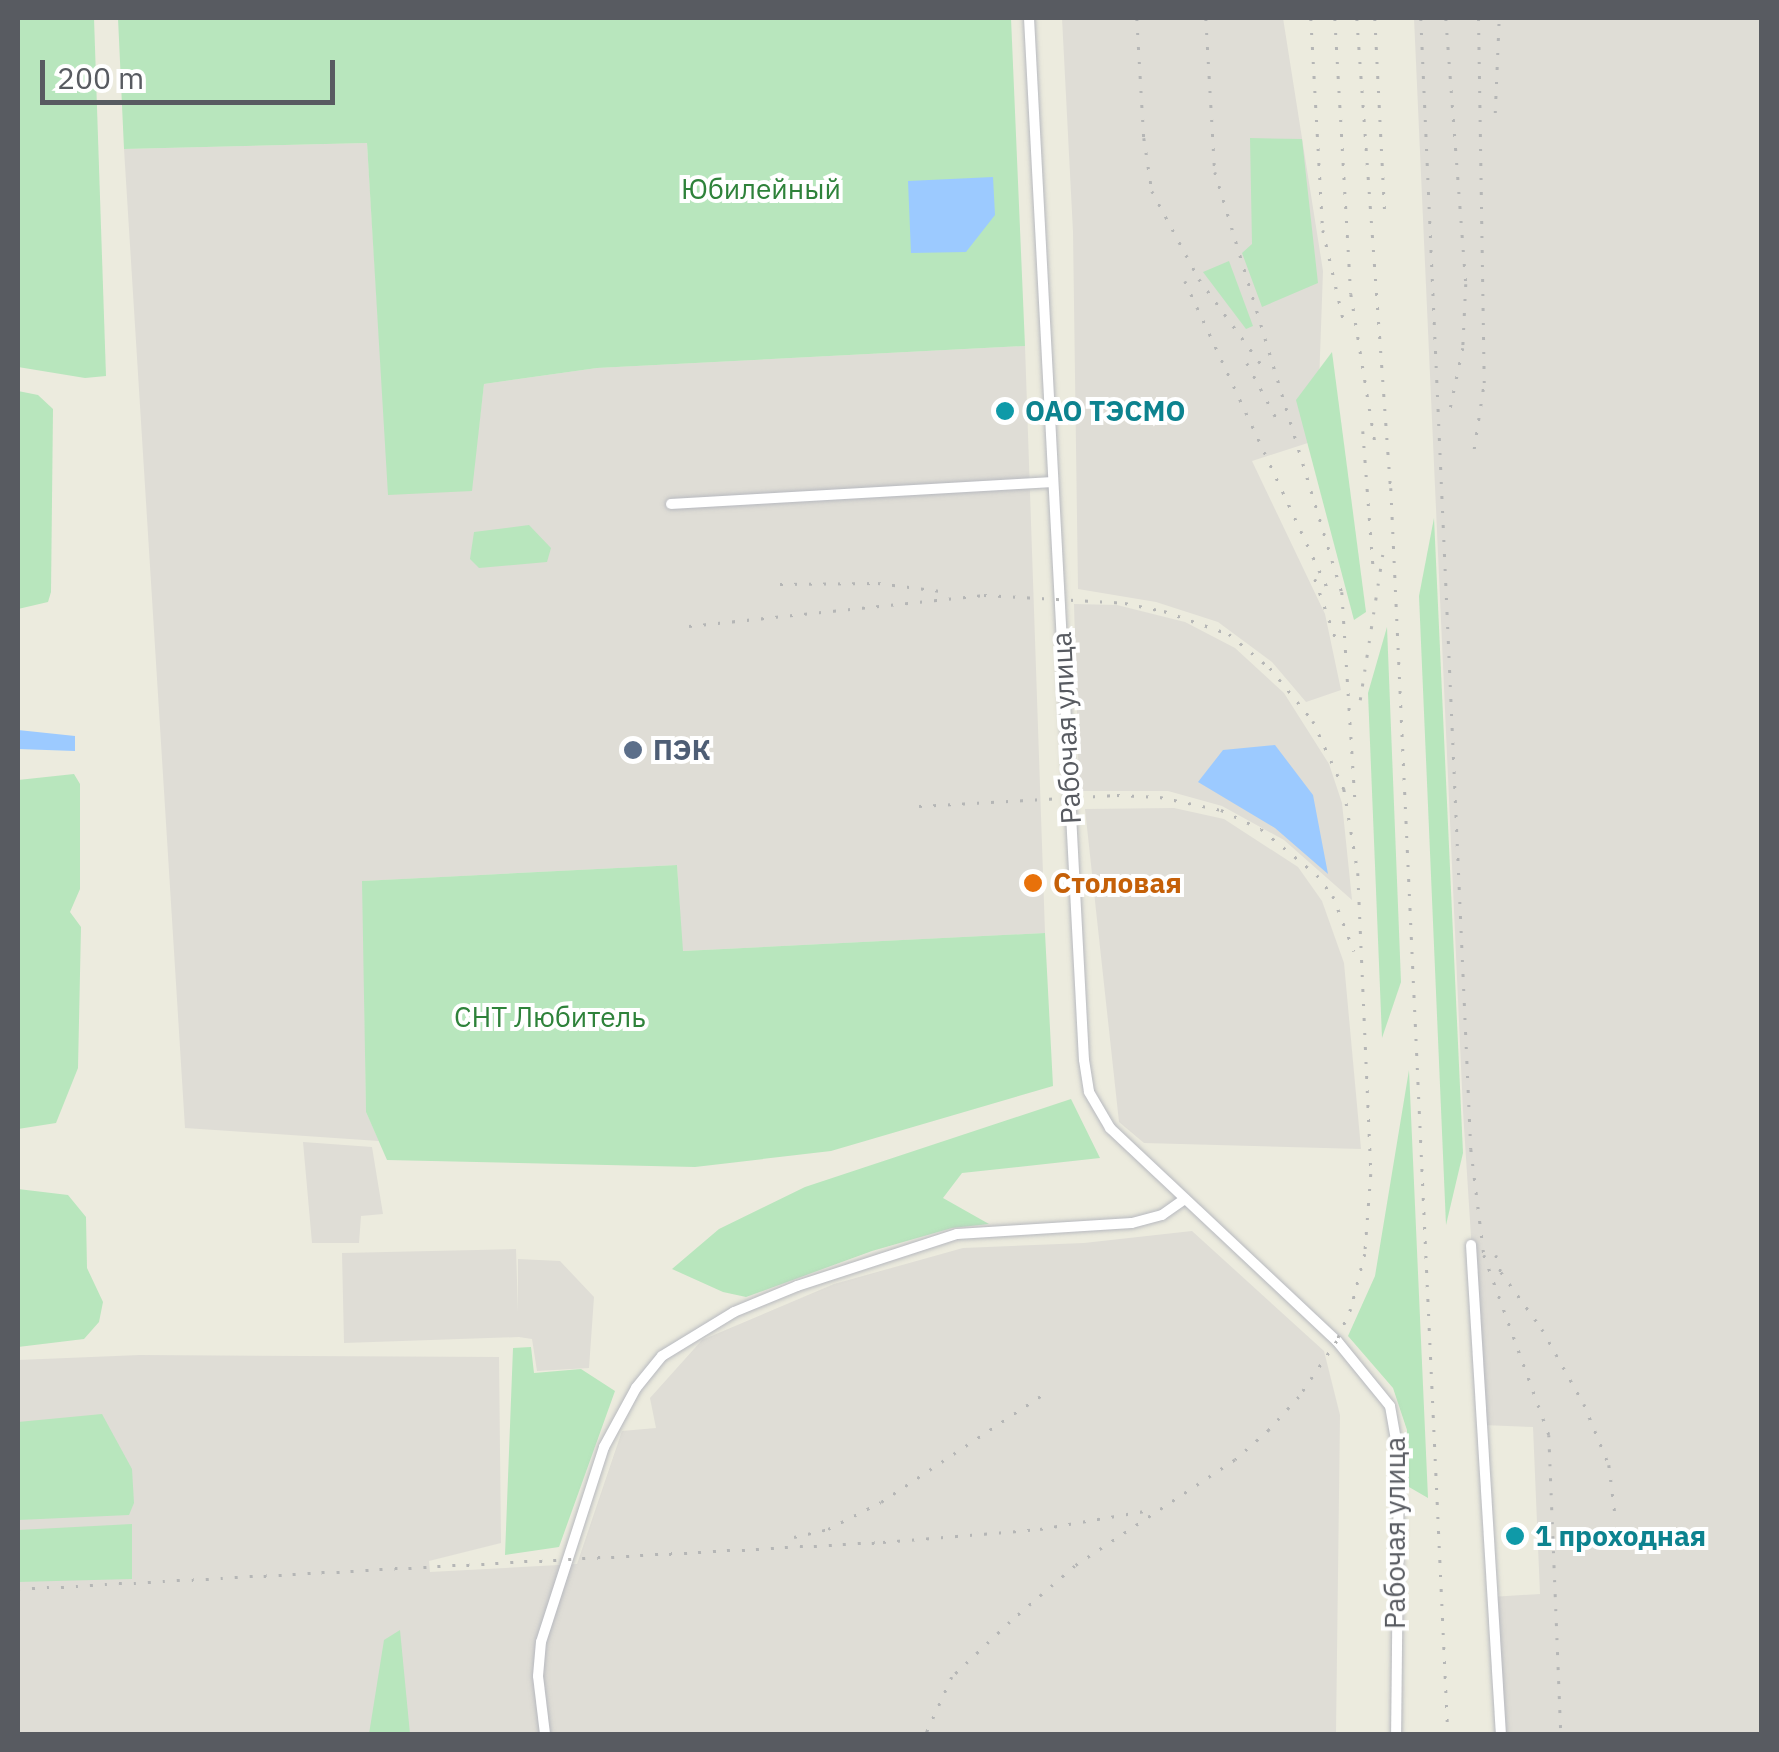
<!DOCTYPE html>
<html>
<head>
<meta charset="utf-8">
<style>
	body { margin:0 }
	#map { position:relative; width:1779px; height:1752px; overflow:hidden; background:#ecebde; font-family:"IBM Plex Sans",sans-serif }
	div>[style] { position:absolute }
	.industrial>* { inset:0; background:#dfddd6 }
	.green>* { inset:0; background:#b8e6bd }
	.water>* { inset:0; background:#9ccaff }
	.roads { filter:drop-shadow(0 0 2px #b7b9bf) drop-shadow(0 0 2px #b7b9bf) }
	.minor>* { height:10px; margin:-5px; padding:0 5px; transform-origin:5px; border-radius:5px; background:#fff }
	.rail>* { height:2.5px; margin-top:-1.25px; transform-origin:0; background:repeating-linear-gradient(90deg,#b5b6b6 0 2.5px,transparent 0 14.5px) }
	.dots>* { width:28px; height:28px; translate:-50% -50%; box-sizing:border-box; border:5px solid #fff; border-radius:50% }
	span { translate:-50% -50%; white-space:nowrap; text-align:center; line-height:1.15; -webkit-text-stroke:8px #fff; paint-order:stroke }
	.park-label { font-size:28px; color:#2e823a }
	.culture-label { font-size:28px; color:#0d838f; font-weight:700 }
	.left { translate:0 -50%; text-align:left }
	.street-label { font-size:28px; color:#585b61 }
	.service-label { font-size:28px; color:#4e5e75; font-weight:700 }
	.food-label { font-size:28px; color:#c56008; font-weight:700 }
	.frame { position:absolute; inset:0; border:20px solid #585b61; pointer-events:none }
	.scale { position:absolute; left:40px; top:60px; width:295px; height:45px; box-sizing:border-box; border:5px solid #585b61; border-top:0; padding-left:12px; font-size:30px; line-height:35px; white-space:nowrap; color:#585b61; -webkit-text-stroke:8px #fff; paint-order:stroke }
</style>
</head>
<body>
<div id="map">
	<div class="industrial">
		<div style="clip-path:polygon(1062px 18px,1283px 18px,1323px 271px,1317px 440px,1252px 461px,1325px 614px,1341px 690px,1306px 702px,1272px 662px,1218px 622px,1156px 602px,1078px 589px,1073px 232px)"></div>
		<div style="clip-path:polygon(1414px 18px,1761px 18px,1761px 1734px,1500px 1734px,1491px 1597px,1540px 1594px,1533px 1427px,1483px 1425px,1463px 1111px)"></div>
		<div style="clip-path:polygon(367px 143px,389px 494px,471px 490px,484px 384px,597px 368px,1025px 346px,1045px 933px,682px 951px,677px 865px,363px 881px,366px 1112px,379px 1141px,185px 1128px,124px 149px)"></div>
		<div style="clip-path:polygon(1074px 604px,1117px 605px,1185px 622px,1235px 648px,1284px 693px,1329px 764px,1342px 803px,1352px 900px,1284px 840px,1222px 806px,1168px 791px,1079px 791px)"></div>
		<div style="clip-path:polygon(1174px 808px,1224px 819px,1298px 867px,1322px 901px,1344px 963px,1361px 1149px,1144px 1143px,1119px 1122px,1085px 809px)"></div>
		<div style="clip-path:polygon(303px 1142px,372px 1147px,383px 1214px,361px 1216px,359px 1243px,312px 1243px)"></div>
		<div style="clip-path:polygon(1192px 1231px,1324px 1351px,1340px 1415px,1336px 1734px,18px 1734px,18px 1360px,140px 1355px,499px 1357px,501px 1543px,429px 1561px,430px 1572px,577px 1564px,622px 1431px,656px 1428px,650px 1398px,702px 1340px,834px 1284px,963px 1248px,1084px 1243px)"></div>
		<div style="clip-path:polygon(516px 1249px,518px 1313px,518px 1259px,560px 1261px,594px 1297px,589px 1368px,537px 1371px,532px 1339px,519px 1337px,344px 1343px,342px 1253px)"></div>
	</div>
	<div class="green">
		<div style="clip-path:polygon(18px 18px,94px 18px,106px 376px,85px 378px,18px 367px)"></div>
		<div style="clip-path:polygon(118px 18px,1011px 18px,1025px 346px,597px 368px,484px 384px,472px 491px,388px 495px,367px 143px,124px 149px)"></div>
		<div style="clip-path:polygon(1250px 138px,1302px 139px,1318px 283px,1262px 307px,1242px 253px,1252px 244px)"></div>
		<div style="clip-path:polygon(1229px 261px,1253px 326px,1246px 329px,1203px 272px)"></div>
		<div style="clip-path:polygon(1332px 352px,1366px 612px,1354px 620px,1296px 400px)"></div>
		<div style="clip-path:polygon(18px 391px,38px 395px,53px 409px,51px 592px,48px 602px,18px 609px)"></div>
		<div style="clip-path:polygon(1434px 518px,1463px 1153px,1446px 1225px,1419px 596px)"></div>
		<div style="clip-path:polygon(529px 525px,551px 548px,547px 562px,479px 568px,470px 559px,474px 532px)"></div>
		<div style="clip-path:polygon(1387px 627px,1401px 982px,1382px 1038px,1368px 693px)"></div>
		<div style="clip-path:polygon(74px 774px,80px 784px,80px 889px,70px 912px,81px 927px,78px 1068px,56px 1123px,18px 1129px,18px 780px)"></div>
		<div style="clip-path:polygon(677px 865px,683px 951px,1045px 933px,1053px 1086px,831px 1151px,695px 1167px,387px 1160px,366px 1112px,362px 881px)"></div>
		<div style="clip-path:polygon(1409px 1070px,1428px 1498px,1409px 1487px,1407px 1430px,1393px 1388px,1348px 1336px,1375px 1276px)"></div>
		<div style="clip-path:polygon(1071px 1099px,1100px 1158px,962px 1173px,943px 1198px,989px 1224px,952px 1228px,872px 1251px,746px 1297px,723px 1292px,672px 1269px,719px 1229px,805px 1187px)"></div>
		<div style="clip-path:polygon(18px 1189px,68px 1195px,86px 1217px,87px 1268px,103px 1302px,99px 1322px,84px 1339px,18px 1347px)"></div>
		<div style="clip-path:polygon(531px 1347px,534px 1373px,581px 1369px,615px 1391px,559px 1547px,505px 1555px,513px 1348px)"></div>
		<div style="clip-path:polygon(102px 1414px,132px 1469px,134px 1503px,129px 1515px,18px 1520px,18px 1422px)"></div>
		<div style="clip-path:polygon(132px 1524px,132px 1579px,18px 1582px,18px 1530px)"></div>
		<div style="clip-path:polygon(400px 1630px,410px 1734px,369px 1734px,384px 1640px)"></div>
	</div>
	<div class="water">
		<div style="clip-path:polygon(993px 177px,995px 215px,966px 252px,911px 253px,908px 181px)"></div>
		<div style="clip-path:polygon(18px 730px,75px 736px,75px 751px,18px 749px)"></div>
		<div style="clip-path:polygon(1275px 745px,1313px 795px,1328px 874px,1275px 828px,1198px 782px,1223px 750px)"></div>
	</div>
	<div class="roads">
		<div class="minor">
			<div style="left:1029px;top:18px;width:1043px;rotate:86.98deg"></div>
			<div style="left:1084px;top:1060px;width:32px;rotate:81deg"></div>
			<div style="left:1089px;top:1092px;width:42px;rotate:59.7deg"></div>
			<div style="left:1110px;top:1128px;width:311px;rotate:43.2deg"></div>
			<div style="left:1337px;top:1341px;width:84px;rotate:50.8deg"></div>
			<div style="left:1390px;top:1406px;width:52px;rotate:80deg"></div>
			<div style="left:1399px;top:1457px;width:277px;rotate:90.6deg"></div>
			<div style="left:671px;top:504px;width:382px;rotate:-3.3deg"></div>
			<div style="left:1471px;top:1245px;width:490px;rotate:86.5deg"></div>
			<div style="left:545px;top:1734px;width:58px;rotate:-96.9deg"></div>
			<div style="left:538px;top:1676px;width:34px;rotate:-85deg"></div>
			<div style="left:541px;top:1642px;width:205px;rotate:-72.1deg"></div>
			<div style="left:604px;top:1447px;width:67px;rotate:-61.5deg"></div>
			<div style="left:636px;top:1388px;width:41px;rotate:-50.9deg"></div>
			<div style="left:662px;top:1356px;width:84px;rotate:-31.4deg"></div>
			<div style="left:734px;top:1312px;width:68px;rotate:-22.4deg"></div>
			<div style="left:797px;top:1286px;width:168px;rotate:-18deg"></div>
			<div style="left:957px;top:1234px;width:175px;rotate:-3.6deg"></div>
			<div style="left:1132px;top:1223px;width:31px;rotate:-15deg"></div>
			<div style="left:1162px;top:1215px;width:28px;rotate:-35deg"></div>
		</div>
	</div>
	<div class="rail">
		<div style="left:1137px;top:18px;width:120px;rotate:86.7deg"></div>
		<div style="left:1144px;top:138px;width:54px;rotate:81.4deg"></div>
		<div style="left:1152px;top:191px;width:100px;rotate:61.9deg"></div>
		<div style="left:1199px;top:279px;width:114px;rotate:53.9deg"></div>
		<div style="left:1206px;top:18px;width:154px;rotate:86.7deg"></div>
		<div style="left:1215px;top:172px;width:439px;rotate:73.2deg"></div>
		<div style="left:1342px;top:592px;width:206px;rotate:86.4deg"></div>
		<div style="left:1311px;top:18px;width:212px;rotate:86.8deg"></div>
		<div style="left:1323px;top:230px;width:90px;rotate:77.2deg"></div>
		<div style="left:1335px;top:18px;width:276px;rotate:86.7deg"></div>
		<div style="left:1351px;top:294px;width:156px;rotate:80.8deg"></div>
		<div style="left:1357px;top:18px;width:471px;rotate:85.9deg"></div>
		<div style="left:1391px;top:488px;width:1247px;rotate:87.38deg"></div>
		<div style="left:1375px;top:18px;width:198px;rotate:87.1deg"></div>
		<div style="left:1421px;top:18px;width:1132px;rotate:87.47deg"></div>
		<div style="left:1471px;top:1149px;width:107px;rotate:83deg"></div>
		<div style="left:1484px;top:1255px;width:191px;rotate:70.1deg"></div>
		<div style="left:1549px;top:1435px;width:299px;rotate:87.7deg"></div>
		<div style="left:1446px;top:18px;width:267px;rotate:85.7deg"></div>
		<div style="left:1466px;top:284px;width:64px;rotate:92.7deg"></div>
		<div style="left:1463px;top:348px;width:68px;rotate:101.8deg"></div>
		<div style="left:1495px;top:113px;width:95px;rotate:-87.6deg"></div>
		<div style="left:1185px;top:281px;width:340px;rotate:65.1deg"></div>
		<div style="left:1247px;top:363px;width:70px;rotate:62deg"></div>
		<div style="left:1363px;top:431px;width:134px;rotate:85.7deg"></div>
		<div style="left:1474px;top:449px;width:67px;rotate:-81.4deg"></div>
		<div style="left:1484px;top:383px;width:365px;rotate:-90.9deg"></div>
		<div style="left:1315px;top:579px;width:70px;rotate:70.8deg"></div>
		<div style="left:780px;top:584px;width:98px;rotate:-0.6deg"></div>
		<div style="left:878px;top:583px;width:63px;rotate:7.4deg"></div>
		<div style="left:689px;top:626px;width:297px;rotate:-6deg"></div>
		<div style="left:984px;top:595px;width:141px;rotate:3.2deg"></div>
		<div style="left:1125px;top:603px;width:40px;rotate:12deg"></div>
		<div style="left:1164px;top:611px;width:69px;rotate:19.5deg"></div>
		<div style="left:1229px;top:634px;width:53px;rotate:39.7deg"></div>
		<div style="left:1270px;top:668px;width:68px;rotate:50.9deg"></div>
		<div style="left:1313px;top:721px;width:75px;rotate:65.5deg"></div>
		<div style="left:1344px;top:789px;width:85px;rotate:80.5deg"></div>
		<div style="left:1358px;top:873px;width:301px;rotate:87.5deg"></div>
		<div style="left:1371px;top:1174px;width:80px;rotate:94.3deg"></div>
		<div style="left:1365px;top:1254px;width:57px;rotate:104.3deg"></div>
		<div style="left:1351px;top:1309px;width:35px;rotate:114deg"></div>
		<div style="left:1337px;top:1341px;width:68px;rotate:124.2deg"></div>
		<div style="left:1299px;top:1397px;width:45px;rotate:132.3deg"></div>
		<div style="left:1269px;top:1430px;width:45px;rotate:138.6deg"></div>
		<div style="left:1235px;top:1460px;width:192px;rotate:146.5deg"></div>
		<div style="left:1075px;top:1566px;width:86px;rotate:139.3deg"></div>
		<div style="left:1010px;top:1622px;width:80px;rotate:136.5deg"></div>
		<div style="left:952px;top:1677px;width:63px;rotate:114.5deg"></div>
		<div style="left:1360px;top:700px;width:150px;rotate:-81.2deg"></div>
		<div style="left:919px;top:806px;width:198px;rotate:-3.2deg"></div>
		<div style="left:1117px;top:795px;width:43px;rotate:2.7deg"></div>
		<div style="left:1160px;top:797px;width:62px;rotate:12deg"></div>
		<div style="left:1221px;top:810px;width:44px;rotate:25.4deg"></div>
		<div style="left:1261px;top:829px;width:72px;rotate:39.4deg"></div>
		<div style="left:1317px;top:875px;width:26px;rotate:53deg"></div>
		<div style="left:1333px;top:896px;width:59px;rotate:69.1deg"></div>
		<div style="left:1496px;top:1255px;width:18px;rotate:74deg"></div>
		<div style="left:1501px;top:1272px;width:70px;rotate:54.3deg"></div>
		<div style="left:1542px;top:1329px;width:86px;rotate:60.8deg"></div>
		<div style="left:1584px;top:1404px;width:66px;rotate:67.7deg"></div>
		<div style="left:1609px;top:1465px;width:48px;rotate:82.9deg"></div>
		<div style="left:794px;top:1537px;width:35px;rotate:-13deg"></div>
		<div style="left:828px;top:1529px;width:59px;rotate:-27deg"></div>
		<div style="left:881px;top:1502px;width:193px;rotate:-33.6deg"></div>
		<div style="left:18px;top:1589px;width:866px;rotate:-3.11deg"></div>
		<div style="left:883px;top:1542px;width:158px;rotate:-4.7deg"></div>
		<div style="left:1040px;top:1529px;width:112px;rotate:-9.8deg"></div>
	</div>
	<div class="dots">
		<div style="left:1005px;top:411px;background:#0f9aa8"></div>
		<div style="left:633px;top:750px;background:#5c6f8a"></div>
		<div style="left:1033px;top:883px;background:#e8710a"></div>
		<div style="left:1515px;top:1536px;background:#0f9aa8"></div>
	</div>
	<div class="park-label">
		<span style="left:761px;top:189px">Юбилейный</span>
		<span style="left:550px;top:1017px">СНТ Любитель</span>
	</div>
	<div class="culture-label">
		<span class="left" style="left:1025px;top:411px">ОАО ТЭСМО</span>
		<span class="left" style="left:1535px;top:1536px">1 проходная</span>
	</div>
	<div class="street-label">
		<span style="left:1066px;top:728px;rotate:-93deg">Рабочая улица</span>
		<span style="left:1395px;top:1533px;rotate:-90deg">Рабочая улица</span>
	</div>
	<div class="service-label">
		<span class="left" style="left:653px;top:750px">ПЭК</span>
	</div>
	<div class="food-label">
		<span class="left" style="left:1053px;top:883px">Столовая</span>
	</div>
	<div class="frame"></div>
	<div class="scale">200 m</div>
</div>
</body>
</html>
